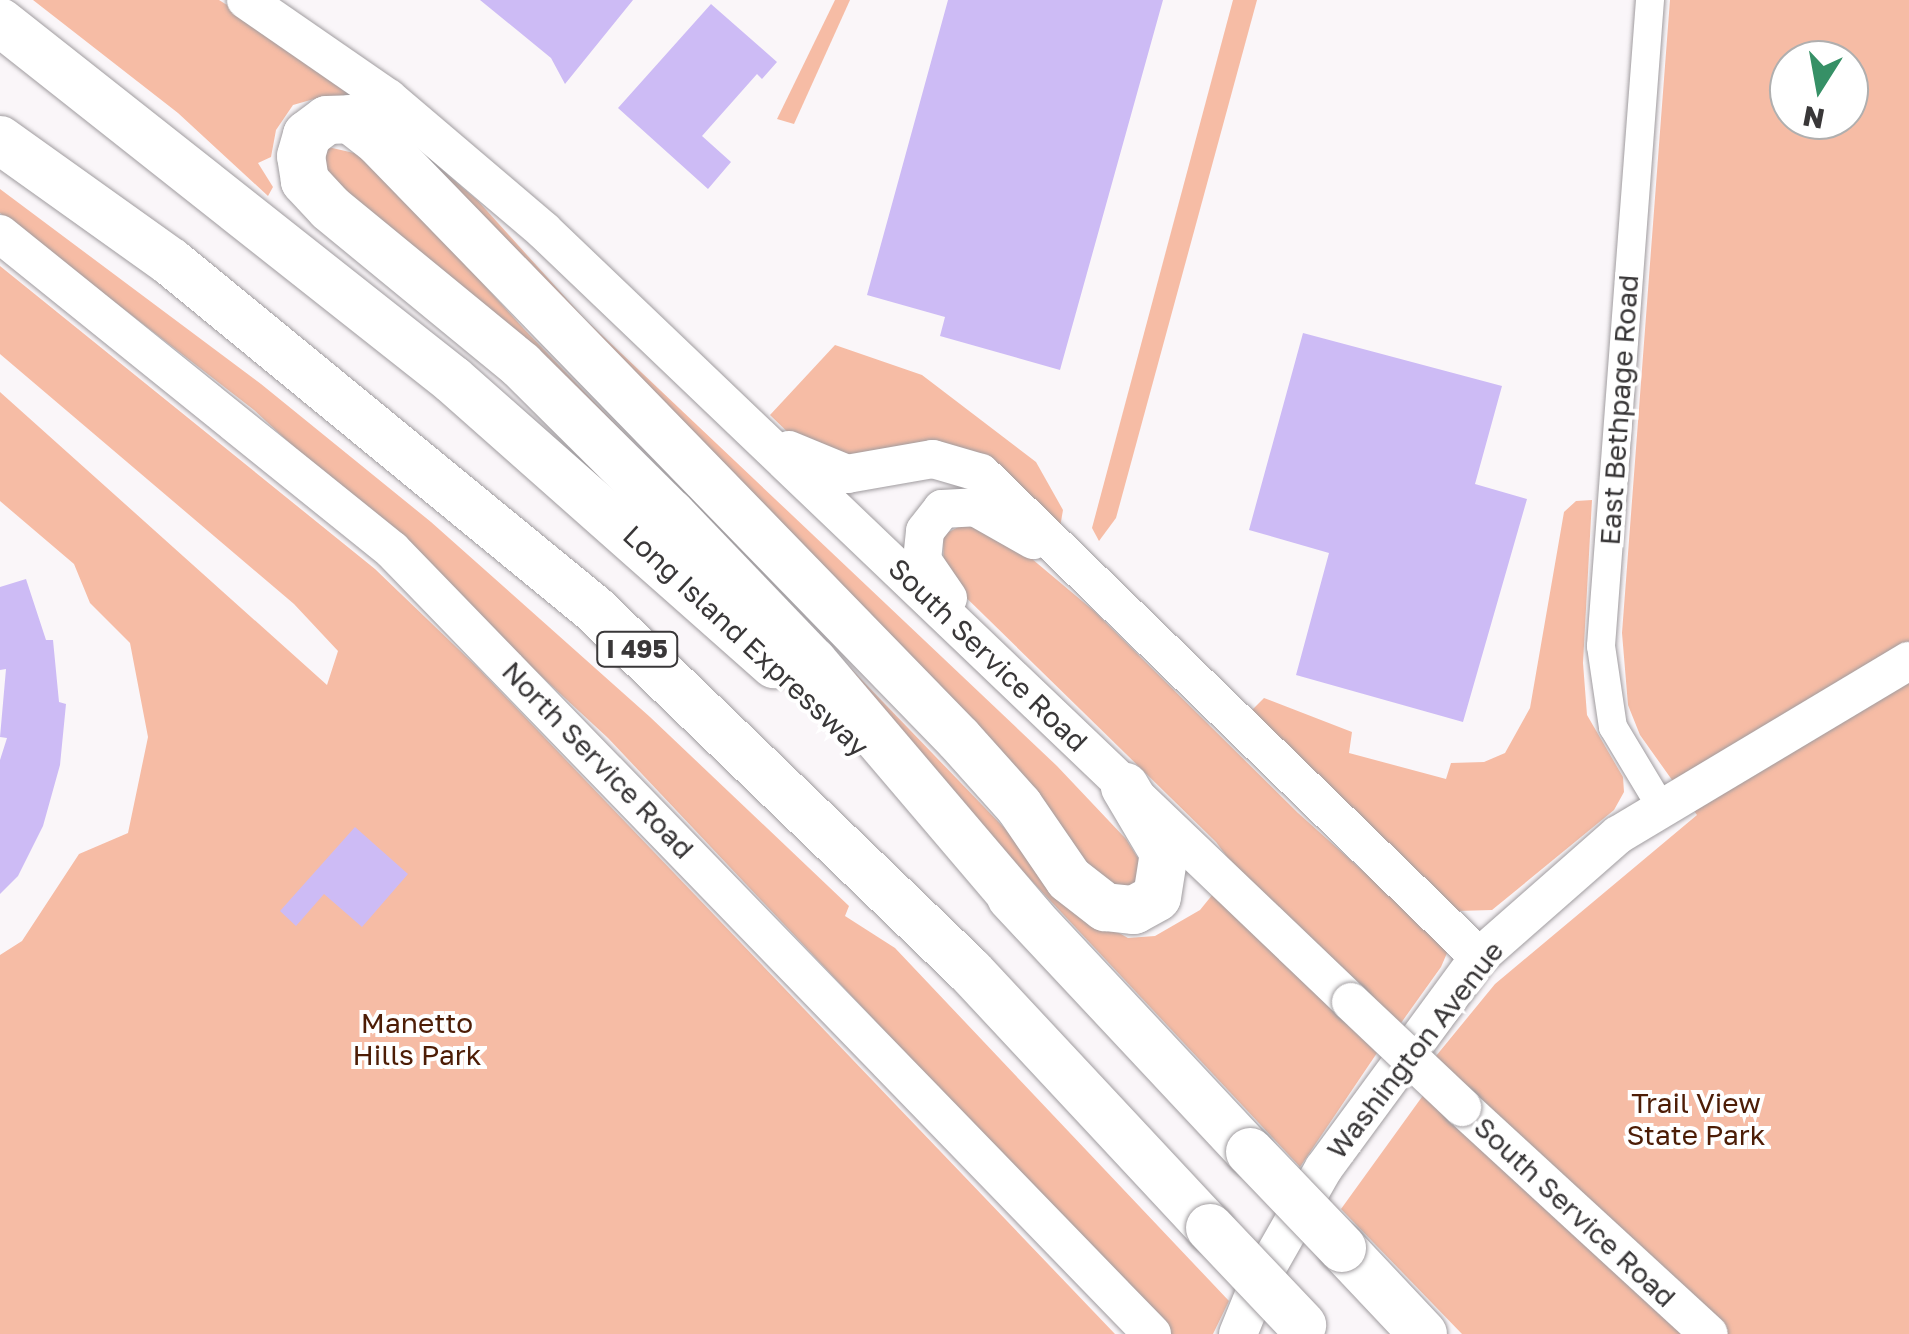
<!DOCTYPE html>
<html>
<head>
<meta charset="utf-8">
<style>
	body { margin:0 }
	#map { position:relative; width:1909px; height:1334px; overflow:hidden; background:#faf6f9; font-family:"Golos Text",sans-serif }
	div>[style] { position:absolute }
	.green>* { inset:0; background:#f6bca5 }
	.building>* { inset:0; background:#cdbbf5 }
	.roads { filter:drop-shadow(0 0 2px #a09c9f) drop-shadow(0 0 2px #a09c9f) }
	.street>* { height:28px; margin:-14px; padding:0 14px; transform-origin:14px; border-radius:14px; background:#fff }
	.secondary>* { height:38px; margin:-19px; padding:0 19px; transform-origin:19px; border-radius:19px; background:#fff }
	.highway>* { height:48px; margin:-24px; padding:0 24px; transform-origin:24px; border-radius:24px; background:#fff }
	.bridges { filter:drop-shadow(0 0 2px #a09c9f) drop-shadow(0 0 2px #a09c9f) }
	.secondary-bridge>* { height:38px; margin:-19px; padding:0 19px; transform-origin:19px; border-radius:19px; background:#fff }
	.highway-bridge>* { height:48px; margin:-24px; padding:0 24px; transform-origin:24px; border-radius:24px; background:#fff }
	span { translate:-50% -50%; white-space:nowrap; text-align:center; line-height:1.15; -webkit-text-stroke:8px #fff; paint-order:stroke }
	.shield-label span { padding:2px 8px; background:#fff; border:2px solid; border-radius:8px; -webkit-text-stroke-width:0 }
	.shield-label { font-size:25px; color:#393738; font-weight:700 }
	.street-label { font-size:28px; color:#393738 }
	.park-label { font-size:28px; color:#4d1d06 }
	.north { position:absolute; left:1769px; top:40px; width:100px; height:100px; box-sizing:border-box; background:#fff; border:2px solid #b0afaf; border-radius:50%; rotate:191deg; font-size:28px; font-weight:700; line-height:40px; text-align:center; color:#393738 }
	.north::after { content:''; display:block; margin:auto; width:35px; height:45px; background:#369066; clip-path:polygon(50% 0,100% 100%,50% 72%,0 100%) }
</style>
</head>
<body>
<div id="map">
	<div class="green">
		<div style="clip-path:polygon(33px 0,219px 0,303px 53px,478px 201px,585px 319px,1057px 766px,1126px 839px,1139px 860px,1140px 880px,1109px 897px,343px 101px,321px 97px,293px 105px,276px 130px,271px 157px,258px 163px,273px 187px,268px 196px,178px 113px)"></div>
		<div style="clip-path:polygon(835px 0,850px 0,794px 124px,777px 119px)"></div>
		<div style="clip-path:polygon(1233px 0,1257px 0,1116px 518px,1099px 541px,1092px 528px)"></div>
		<div style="clip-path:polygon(evenodd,1670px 0,1909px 0,1909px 1334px,1462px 1334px,1341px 1209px,1445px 1065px,1436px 1056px,1495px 984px,1697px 815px,1640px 735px,1628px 705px,1622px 633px,1670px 0,1789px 60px,1849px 60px,1849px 120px,1789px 120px,1789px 60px)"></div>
		<div style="clip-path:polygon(328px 147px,367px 156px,524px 329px,1089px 916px,1128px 938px,1155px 936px,1200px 910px,1213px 894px,1377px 1053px,1300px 1167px,643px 466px,338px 200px,318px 161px)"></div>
		<div style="clip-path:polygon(0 189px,261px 384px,431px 522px,650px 717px,849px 906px,845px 916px,895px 948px,1229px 1301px,1213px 1334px,1171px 1334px,608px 738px,254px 410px,0 213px)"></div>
		<div style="clip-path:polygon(0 266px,375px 569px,478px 668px,1115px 1334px,0 1334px,0 955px,22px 941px,79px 854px,128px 833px,148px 737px,130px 643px,90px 603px,74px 564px,0 501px,0 392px,327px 685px,338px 651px,294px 604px,0 354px)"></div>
		<div style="clip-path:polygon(835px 345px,922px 375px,1036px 462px,1063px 510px,1059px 533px,978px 461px,874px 464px,803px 447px,770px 415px)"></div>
		<div style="clip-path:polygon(1592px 500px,1583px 663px,1587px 715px,1623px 777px,1624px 792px,1614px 810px,1492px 910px,1456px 911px,1250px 712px,1264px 698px,1352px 732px,1349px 753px,1446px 779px,1451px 763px,1484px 762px,1505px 753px,1530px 708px,1564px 512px,1576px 501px)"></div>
		<div style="clip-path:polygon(966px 523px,1000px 532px,1094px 611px,1298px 813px,1440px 940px,1447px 953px,1441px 967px,1401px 1023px,1251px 889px,1216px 842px,944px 576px,943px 535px)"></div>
	</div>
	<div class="building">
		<div style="clip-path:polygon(480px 0,633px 0,565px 84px,551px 58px)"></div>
		<div style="clip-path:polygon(948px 0,1163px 0,1060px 370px,940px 336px,945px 317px,867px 295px)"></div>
		<div style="clip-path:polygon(711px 4px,777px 62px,762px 79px,757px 74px,702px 136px,731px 162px,708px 189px,618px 108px)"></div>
		<div style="clip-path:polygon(1303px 333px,1502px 386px,1475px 484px,1527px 499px,1463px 722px,1296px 675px,1329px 553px,1249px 530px)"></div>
		<div style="clip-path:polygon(26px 579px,46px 640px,53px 640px,59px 702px,66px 704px,60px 765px,43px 826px,18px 876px,0 894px,0 760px,7px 738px,0 737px,6px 669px,0 670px,0 587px)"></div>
		<div style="clip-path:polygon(355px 827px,408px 874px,362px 927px,324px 894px,296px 926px,280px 911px)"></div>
	</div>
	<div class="roads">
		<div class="street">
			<div style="left:1650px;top:0;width:648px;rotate:94.34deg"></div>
			<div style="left:1601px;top:646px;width:82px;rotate:81.6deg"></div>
			<div style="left:1613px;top:727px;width:93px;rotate:59deg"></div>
		</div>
		<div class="secondary">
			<div style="left:246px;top:0;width:173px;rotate:34.6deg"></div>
			<div style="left:388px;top:98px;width:204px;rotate:40.4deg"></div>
			<div style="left:543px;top:230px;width:1118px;rotate:43.69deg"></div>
			<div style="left:0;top:234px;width:504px;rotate:38.87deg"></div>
			<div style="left:392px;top:550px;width:1092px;rotate:45.89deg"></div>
			<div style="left:789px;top:450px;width:63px;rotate:22.5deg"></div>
			<div style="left:847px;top:474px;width:87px;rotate:-9.9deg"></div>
			<div style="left:933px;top:459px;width:50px;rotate:16.3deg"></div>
			<div style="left:981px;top:473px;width:694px;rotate:44.18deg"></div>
			<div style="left:948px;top:598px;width:46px;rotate:-124.4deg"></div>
			<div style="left:922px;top:560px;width:29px;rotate:-84deg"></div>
			<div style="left:925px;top:531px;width:28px;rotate:-52deg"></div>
			<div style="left:942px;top:509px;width:33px;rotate:-3deg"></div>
			<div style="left:975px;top:507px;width:67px;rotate:29.6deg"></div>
			<div style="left:1462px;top:1107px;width:335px;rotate:42.6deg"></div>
			<div style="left:1238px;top:1334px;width:58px;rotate:-67.8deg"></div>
			<div style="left:1260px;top:1280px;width:129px;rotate:-60.3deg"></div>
			<div style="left:1324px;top:1168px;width:262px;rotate:-53.7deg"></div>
			<div style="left:1479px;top:957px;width:185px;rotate:-41.3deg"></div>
			<div style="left:1618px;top:835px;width:339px;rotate:-30.9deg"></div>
		</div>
		<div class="highway">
			<div style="left:0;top:22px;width:577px;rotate:38.32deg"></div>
			<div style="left:453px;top:380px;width:429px;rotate:41.5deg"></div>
			<div style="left:0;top:140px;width:210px;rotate:35.5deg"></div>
			<div style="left:171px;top:262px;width:546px;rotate:39.35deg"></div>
			<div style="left:593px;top:608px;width:523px;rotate:43.92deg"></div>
			<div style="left:970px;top:971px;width:352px;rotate:47deg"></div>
			<div style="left:1011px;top:897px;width:349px;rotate:46.9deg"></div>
			<div style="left:1032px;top:919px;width:338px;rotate:-130.4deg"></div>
			<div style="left:813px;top:662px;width:205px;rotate:-133.8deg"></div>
			<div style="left:671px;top:514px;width:211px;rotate:-135.2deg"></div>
			<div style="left:521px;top:365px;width:247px;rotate:-140.6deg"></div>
			<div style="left:330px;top:208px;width:37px;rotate:-133deg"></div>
			<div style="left:305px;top:181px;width:25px;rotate:-99deg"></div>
			<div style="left:301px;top:156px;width:22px;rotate:-74deg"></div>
			<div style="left:307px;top:135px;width:25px;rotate:-37deg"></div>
			<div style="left:327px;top:120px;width:23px;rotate:-2deg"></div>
			<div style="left:350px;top:119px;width:37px;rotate:38deg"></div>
			<div style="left:379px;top:142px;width:832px;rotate:45.83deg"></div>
			<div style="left:959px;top:739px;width:90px;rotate:48.2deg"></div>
			<div style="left:1019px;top:806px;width:88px;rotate:55.6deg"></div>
			<div style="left:1069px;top:879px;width:46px;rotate:37.9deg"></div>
			<div style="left:1105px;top:907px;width:29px;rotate:6deg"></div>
			<div style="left:1134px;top:910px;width:26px;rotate:-29deg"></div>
			<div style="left:1157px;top:897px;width:45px;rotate:-81deg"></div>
			<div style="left:1164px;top:853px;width:77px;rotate:-120.6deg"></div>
			<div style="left:1342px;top:1248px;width:118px;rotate:46.7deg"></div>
		</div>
	</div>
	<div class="bridges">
		<div class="secondary-bridge">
			<div style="left:1351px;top:1002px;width:153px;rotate:43.4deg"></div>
		</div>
		<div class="highway-bridge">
			<div style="left:1250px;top:1152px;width:133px;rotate:46.2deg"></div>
			<div style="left:1210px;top:1228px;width:134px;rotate:46.5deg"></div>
		</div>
	</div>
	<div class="shield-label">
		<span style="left:637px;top:649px">I 495</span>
	</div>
	<div class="street-label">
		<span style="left:1619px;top:410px;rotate:-86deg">East Bethpage Road</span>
		<span style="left:746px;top:641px;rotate:43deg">Long Island Expressway</span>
		<span style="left:988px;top:655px;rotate:44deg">South Service Road</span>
		<span style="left:598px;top:760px;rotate:46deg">North Service Road</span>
		<span style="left:1415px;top:1050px;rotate:-52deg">Washington Avenue</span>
		<span style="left:1575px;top:1212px;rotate:43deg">South Service Road</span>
	</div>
	<div class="park-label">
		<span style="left:417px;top:1039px">Manetto<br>Hills Park</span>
		<span style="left:1696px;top:1119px">Trail View<br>State Park</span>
	</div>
	<div class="north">N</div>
</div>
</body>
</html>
